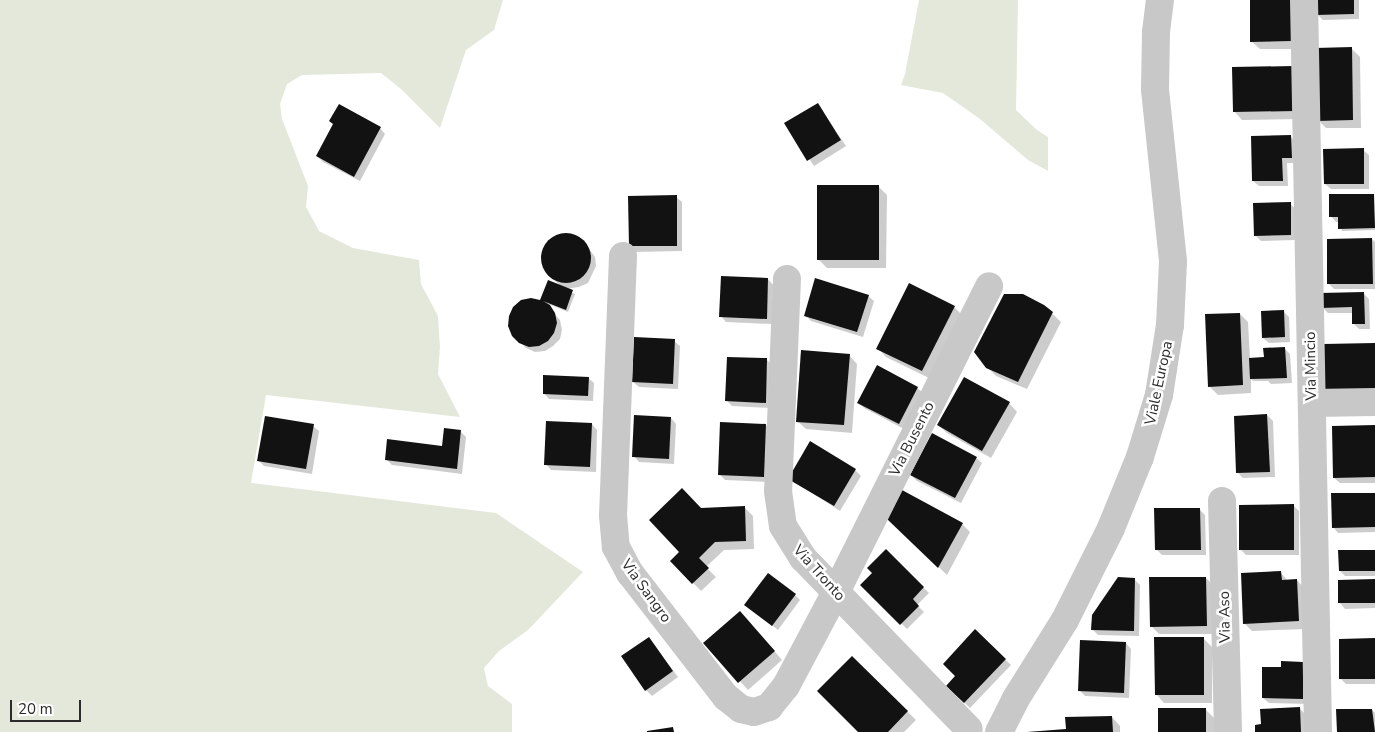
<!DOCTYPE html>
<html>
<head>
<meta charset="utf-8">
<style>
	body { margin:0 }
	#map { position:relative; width:1375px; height:732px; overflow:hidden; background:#fff; font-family:"Nunito Sans",sans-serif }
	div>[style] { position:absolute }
	.green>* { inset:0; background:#e4e8da }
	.shadow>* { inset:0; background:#0003 }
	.building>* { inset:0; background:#121212 }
	.round { border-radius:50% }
	.minor>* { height:28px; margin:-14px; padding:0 14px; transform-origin:14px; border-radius:14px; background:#c8c8c8 }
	span { translate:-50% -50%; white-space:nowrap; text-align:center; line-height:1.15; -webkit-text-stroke:5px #fff; paint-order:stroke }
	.street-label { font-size:15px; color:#2b2b2b }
	.scale { position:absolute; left:10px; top:700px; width:71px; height:22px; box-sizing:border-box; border:2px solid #2b2b2b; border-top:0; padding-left:6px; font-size:15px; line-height:18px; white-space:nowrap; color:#2b2b2b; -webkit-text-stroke:4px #fff; paint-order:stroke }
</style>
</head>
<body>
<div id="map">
	<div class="green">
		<div style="clip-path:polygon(0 0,503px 0,494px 30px,466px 50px,440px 128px,401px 89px,381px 73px,302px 75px,287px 84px,280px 104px,282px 119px,308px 186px,306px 207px,319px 231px,353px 248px,419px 260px,421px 284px,438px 316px,440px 347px,438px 374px,460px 417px,266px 395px,251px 483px,496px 513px,583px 572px,528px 630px,499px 651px,484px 668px,488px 686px,512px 704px,512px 732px,0 732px)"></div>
		<div style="clip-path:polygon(919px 0,1018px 0,1016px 110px,1037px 130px,1048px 137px,1048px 171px,1028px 160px,980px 119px,943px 93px,901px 85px,905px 74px)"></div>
	</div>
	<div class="shadow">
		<div style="clip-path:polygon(1251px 0,1298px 0,1299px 49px,1260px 49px,1251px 41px)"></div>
		<div style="clip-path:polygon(1317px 0,1359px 0,1359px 19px,1323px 20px,1317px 14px)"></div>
		<div style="clip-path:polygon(1352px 49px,1360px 57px,1361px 128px,1326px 128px,1318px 120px)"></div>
		<div style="clip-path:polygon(1293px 67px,1302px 119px,1242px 120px,1234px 111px)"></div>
		<div style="clip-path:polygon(818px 105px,846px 146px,814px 166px,786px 124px)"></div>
		<div style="clip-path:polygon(380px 128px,385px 134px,360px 181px,323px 162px,317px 156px)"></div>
		<div style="clip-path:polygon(1291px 137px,1296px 142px,1297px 163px,1287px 163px,1288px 186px,1259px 186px,1253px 181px)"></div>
		<div style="clip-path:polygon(1363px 150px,1369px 155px,1369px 189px,1331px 189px,1325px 184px)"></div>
		<div style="clip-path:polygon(878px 186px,887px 195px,886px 268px,827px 268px,818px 259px)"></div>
		<div style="clip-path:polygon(1373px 195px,1375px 230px,1342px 231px,1339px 222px,1336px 222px,1331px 216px)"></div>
		<div style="clip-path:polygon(676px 197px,682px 202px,682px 251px,635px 252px,630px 246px)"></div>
		<div style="clip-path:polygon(1290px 204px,1296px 209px,1296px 240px,1261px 241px,1255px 235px)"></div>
		<div style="clip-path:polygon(558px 234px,577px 236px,584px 242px,595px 257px,596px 266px,588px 283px,579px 287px,565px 289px,575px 294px,568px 312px,546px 303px,560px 320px,562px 330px,560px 339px,553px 346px,545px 351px,535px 352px,526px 348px,513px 335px,541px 301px,561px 286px,547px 274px,541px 256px,544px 247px,550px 239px)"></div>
		<div style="clip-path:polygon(1372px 239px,1375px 242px,1375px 289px,1334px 289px,1329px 284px)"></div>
		<div style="clip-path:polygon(768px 279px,773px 285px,772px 324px,726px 322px,721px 316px)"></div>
		<div style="clip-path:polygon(1364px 294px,1369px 299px,1370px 329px,1359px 329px,1354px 324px,1353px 313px,1328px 313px,1322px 307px)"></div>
		<div style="clip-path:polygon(868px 296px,874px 301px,863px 337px,811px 321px,805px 315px)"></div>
		<div style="clip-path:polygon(1044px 306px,1061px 322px,1027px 389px,996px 376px,987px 367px)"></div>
		<div style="clip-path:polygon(954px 307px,962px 315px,931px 379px,886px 357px,878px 348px)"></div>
		<div style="clip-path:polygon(1283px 311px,1289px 317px,1290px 342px,1269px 343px,1263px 338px)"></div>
		<div style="clip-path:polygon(1240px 314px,1248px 322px,1250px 359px,1265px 359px,1285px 349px,1290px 354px,1292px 383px,1271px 384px,1268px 381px,1253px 381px,1251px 379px,1251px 393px,1218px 395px,1210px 387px)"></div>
		<div style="clip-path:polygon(674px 341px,680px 346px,678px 389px,639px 387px,633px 382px)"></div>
		<div style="clip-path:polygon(849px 355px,857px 364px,852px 433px,806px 429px,797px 421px)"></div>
		<div style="clip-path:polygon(767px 360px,772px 365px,771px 408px,732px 406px,727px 401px)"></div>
		<div style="clip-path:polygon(588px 378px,594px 383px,593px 401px,549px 399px,544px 393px)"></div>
		<div style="clip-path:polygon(917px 388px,923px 393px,904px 429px,864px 408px,859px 403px)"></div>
		<div style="clip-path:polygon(1009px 403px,1017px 412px,991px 458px,947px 433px,938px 425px)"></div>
		<div style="clip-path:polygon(1267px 415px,1273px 421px,1275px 477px,1243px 478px,1238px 473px)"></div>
		<div style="clip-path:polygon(671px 418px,676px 424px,674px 464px,639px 462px,634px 456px)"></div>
		<div style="clip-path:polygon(592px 424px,597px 430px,596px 472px,551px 470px,546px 464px)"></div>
		<div style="clip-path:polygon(766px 425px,771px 431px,769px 482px,725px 480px,719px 474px)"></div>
		<div style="clip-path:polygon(313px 426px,319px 431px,312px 474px,264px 466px,259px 461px)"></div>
		<div style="clip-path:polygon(1375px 426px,1375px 483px,1340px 483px,1334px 478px)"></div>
		<div style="clip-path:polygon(461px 432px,466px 437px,462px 474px,392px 465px,386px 459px,443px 447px)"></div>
		<div style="clip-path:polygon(976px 458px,982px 463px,961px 503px,917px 481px,911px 475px)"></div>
		<div style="clip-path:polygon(855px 470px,861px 476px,840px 511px,789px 478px)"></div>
		<div style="clip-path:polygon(1375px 494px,1375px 532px,1338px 533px,1333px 527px)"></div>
		<div style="clip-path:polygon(1293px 505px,1299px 511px,1299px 555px,1246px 555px,1240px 549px)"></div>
		<div style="clip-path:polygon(744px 507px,753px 516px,754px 549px,724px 550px,706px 567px,716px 577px,701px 591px,672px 561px,681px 552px,701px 509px)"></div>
		<div style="clip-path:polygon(1199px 509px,1205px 515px,1206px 555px,1162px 555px,1156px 549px)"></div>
		<div style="clip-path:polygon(888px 518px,962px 524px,970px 532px,947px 575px)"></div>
		<div style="clip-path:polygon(886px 551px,929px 593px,917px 605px,924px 612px,907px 629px,862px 585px,874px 573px)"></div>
		<div style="clip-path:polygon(1375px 551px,1375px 576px,1345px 576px,1340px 571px)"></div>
		<div style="clip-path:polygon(1280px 572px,1288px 581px,1297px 580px,1305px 589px,1307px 629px,1252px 631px,1244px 623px)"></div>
		<div style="clip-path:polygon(1206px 578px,1214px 586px,1215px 634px,1159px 634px,1151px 626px)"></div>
		<div style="clip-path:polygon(1134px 579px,1140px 585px,1139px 636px,1098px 635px,1093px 630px)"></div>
		<div style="clip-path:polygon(1375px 580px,1375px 608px,1345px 609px,1340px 603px)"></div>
		<div style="clip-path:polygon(795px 595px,800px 600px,778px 630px,746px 605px)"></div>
		<div style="clip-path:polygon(748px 621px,782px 660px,748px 690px,705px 643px)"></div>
		<div style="clip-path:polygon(975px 631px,1011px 665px,970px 708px,947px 686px,957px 676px)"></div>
		<div style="clip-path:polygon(648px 638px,678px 677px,652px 696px,646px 690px)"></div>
		<div style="clip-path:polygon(1204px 639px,1212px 647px,1212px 703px,1164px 703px,1156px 694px)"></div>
		<div style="clip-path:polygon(1375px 640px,1375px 684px,1346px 684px,1341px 679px)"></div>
		<div style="clip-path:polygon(1126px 643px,1131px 649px,1129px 698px,1085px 696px,1079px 690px)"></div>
		<div style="clip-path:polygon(852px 657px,916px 720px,904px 732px,860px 732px)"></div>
		<div style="clip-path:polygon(1303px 663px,1308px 704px,1269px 703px,1263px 698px,1282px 669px)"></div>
		<div style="clip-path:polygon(1205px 709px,1214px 718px,1214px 732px,1159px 732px)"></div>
		<div style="clip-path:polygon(1300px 709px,1305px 714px,1306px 732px,1256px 732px)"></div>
		<div style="clip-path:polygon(1372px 710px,1375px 713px,1375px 732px,1338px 732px)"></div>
		<div style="clip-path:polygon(1112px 717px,1120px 726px,1120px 732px,1029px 732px,1067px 731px)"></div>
	</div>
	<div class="building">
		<div style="clip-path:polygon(1250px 0,1291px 0,1291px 41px,1250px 42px)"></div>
		<div style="clip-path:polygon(1316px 0,1354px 0,1354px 14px,1316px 15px)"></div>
		<div style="clip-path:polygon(1352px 47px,1353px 120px,1316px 121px,1315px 48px)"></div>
		<div style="clip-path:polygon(1294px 66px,1295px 111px,1233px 112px,1232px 67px)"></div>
		<div style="clip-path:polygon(818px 103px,841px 140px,807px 161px,784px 123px)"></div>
		<div style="clip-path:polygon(339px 104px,381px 127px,354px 177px,316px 156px,333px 124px,329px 121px)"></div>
		<div style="clip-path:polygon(1291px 135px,1292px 158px,1282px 158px,1283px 181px,1252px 181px,1251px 136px)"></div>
		<div style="clip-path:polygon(1364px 148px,1364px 184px,1324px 184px,1323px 149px)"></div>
		<div style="clip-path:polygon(817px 185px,879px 185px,879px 260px,817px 260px)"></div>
		<div style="clip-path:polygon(1329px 194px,1374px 194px,1375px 228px,1338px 229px,1338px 217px,1329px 217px)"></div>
		<div style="clip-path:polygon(677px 195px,677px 246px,629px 246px,628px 196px)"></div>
		<div style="clip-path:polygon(1291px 202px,1291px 235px,1254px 236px,1253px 203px)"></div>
		<div class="round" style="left:541px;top:233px;width:50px;height:50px"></div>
		<div style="clip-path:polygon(1372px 238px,1373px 284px,1327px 284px,1327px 239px)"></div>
		<div style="clip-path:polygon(721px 276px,768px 278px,767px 319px,719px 317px)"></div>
		<div style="clip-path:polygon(815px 278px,869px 295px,857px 332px,804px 316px)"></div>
		<div style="clip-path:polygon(548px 280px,573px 290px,566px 310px,543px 301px,550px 305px,555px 313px,557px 323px,554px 333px,548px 341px,539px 346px,529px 347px,519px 343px,512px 336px,508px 326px,509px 316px,513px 307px,521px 300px,531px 298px,540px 300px)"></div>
		<div style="clip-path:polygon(909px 283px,955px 306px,922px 371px,876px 349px)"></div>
		<div style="clip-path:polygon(1364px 292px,1365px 324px,1352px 324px,1352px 307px,1321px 308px,1320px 293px)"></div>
		<div style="clip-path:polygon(1004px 294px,1023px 294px,1044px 305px,1053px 312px,1018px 382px,986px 368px,974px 352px)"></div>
		<div style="clip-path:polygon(1284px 310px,1285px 337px,1262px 338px,1261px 311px)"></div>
		<div style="clip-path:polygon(1240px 313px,1243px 385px,1208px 387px,1205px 314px)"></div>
		<div style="clip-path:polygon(634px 337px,675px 339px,673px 384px,632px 382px)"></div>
		<div style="clip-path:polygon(1375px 343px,1375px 389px,1324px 390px,1323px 344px)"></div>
		<div style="clip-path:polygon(1285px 347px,1287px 378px,1250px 379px,1249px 358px,1264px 357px,1263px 348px)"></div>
		<div style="clip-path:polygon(801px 350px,850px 354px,844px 425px,796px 422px)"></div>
		<div style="clip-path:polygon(727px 357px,767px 358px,766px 403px,725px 401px)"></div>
		<div style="clip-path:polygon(877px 365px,918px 387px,899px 424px,857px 403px)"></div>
		<div style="clip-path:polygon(543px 375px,589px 377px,588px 396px,543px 394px)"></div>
		<div style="clip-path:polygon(964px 377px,1010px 402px,982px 451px,937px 425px)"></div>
		<div style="clip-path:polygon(1267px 414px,1270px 472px,1236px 473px,1234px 416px)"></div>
		<div style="clip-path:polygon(634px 415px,671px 417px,669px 459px,632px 457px)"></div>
		<div style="clip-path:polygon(265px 416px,314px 424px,306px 469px,257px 461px)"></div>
		<div style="clip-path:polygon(546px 421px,592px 423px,590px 467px,544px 465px)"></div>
		<div style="clip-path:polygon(720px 422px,766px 424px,764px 477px,718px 475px)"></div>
		<div style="clip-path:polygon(1375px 425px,1375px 477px,1333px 478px,1332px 426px)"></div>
		<div style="clip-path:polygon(444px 428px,461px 430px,457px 469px,385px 460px,387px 439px,442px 446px)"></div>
		<div style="clip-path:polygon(932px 433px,977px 457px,955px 498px,910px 475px)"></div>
		<div style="clip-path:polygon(810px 441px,856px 469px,834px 506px,788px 479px)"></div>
		<div style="clip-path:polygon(682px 488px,701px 508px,745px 506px,746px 541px,715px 542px,699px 558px,709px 568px,692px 584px,670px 561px,679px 552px,649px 520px)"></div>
		<div style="clip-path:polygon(902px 490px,963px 523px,938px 568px,887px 519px)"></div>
		<div style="clip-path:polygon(1331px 493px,1375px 493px,1375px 527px,1332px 528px)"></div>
		<div style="clip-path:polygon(1294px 504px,1294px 550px,1239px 550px,1239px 505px)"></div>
		<div style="clip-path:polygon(1154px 508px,1200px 508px,1201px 550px,1155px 550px)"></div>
		<div style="clip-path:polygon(886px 549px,924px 587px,913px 599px,919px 606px,900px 625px,860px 585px,872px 573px,867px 568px)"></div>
		<div style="clip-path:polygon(1338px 550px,1375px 550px,1375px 571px,1339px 571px)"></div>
		<div style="clip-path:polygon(1281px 571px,1282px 580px,1297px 579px,1299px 621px,1243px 624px,1241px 573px)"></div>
		<div style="clip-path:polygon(768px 573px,796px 594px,772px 626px,744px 605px)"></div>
		<div style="clip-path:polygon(1118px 577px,1135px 578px,1134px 631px,1091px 630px,1092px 615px)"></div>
		<div style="clip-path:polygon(1149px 577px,1206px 577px,1207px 626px,1150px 627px)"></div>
		<div style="clip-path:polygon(1375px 579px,1375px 603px,1338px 603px,1338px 580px)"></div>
		<div style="clip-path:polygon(740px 611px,775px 651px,738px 683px,703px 643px)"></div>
		<div style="clip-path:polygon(975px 629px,1006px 659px,964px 703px,946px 686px,955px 676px,943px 664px)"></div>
		<div style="clip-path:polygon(649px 637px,673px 671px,645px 691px,621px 656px)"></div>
		<div style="clip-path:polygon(1154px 637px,1204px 637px,1204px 695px,1155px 695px)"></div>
		<div style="clip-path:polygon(1375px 638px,1375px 679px,1339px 679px,1339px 639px)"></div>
		<div style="clip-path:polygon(1080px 640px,1126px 642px,1124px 693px,1078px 691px)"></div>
		<div style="clip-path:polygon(852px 656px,908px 711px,888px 732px,858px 732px,817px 691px)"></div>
		<div style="clip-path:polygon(1281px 661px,1303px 662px,1303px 699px,1262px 698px,1262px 667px,1281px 667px)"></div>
		<div style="clip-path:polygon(1300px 707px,1301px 732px,1255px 732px,1255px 725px,1261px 724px,1260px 709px)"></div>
		<div style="clip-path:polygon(1158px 708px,1206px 708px,1206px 732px,1158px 732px)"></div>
		<div style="clip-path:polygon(1336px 709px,1372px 709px,1375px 732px,1337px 732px)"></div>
		<div style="clip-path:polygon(1112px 716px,1113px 732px,1027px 732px,1066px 729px,1065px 717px)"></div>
		<div style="clip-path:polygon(673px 727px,674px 732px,647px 732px,647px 731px)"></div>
	</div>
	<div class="minor">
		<div style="left:1304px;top:0;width:732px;rotate:88.9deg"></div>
		<div style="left:623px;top:256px;width:259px;rotate:92.2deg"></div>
		<div style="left:613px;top:515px;width:32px;rotate:85deg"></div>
		<div style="left:616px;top:547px;width:30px;rotate:62deg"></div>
		<div style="left:630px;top:573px;width:157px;rotate:52.3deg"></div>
		<div style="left:726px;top:697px;width:19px;rotate:39deg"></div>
		<div style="left:741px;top:709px;width:13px;rotate:13deg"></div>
		<div style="left:754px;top:712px;width:16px;rotate:-18deg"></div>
		<div style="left:769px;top:707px;width:27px;rotate:-51deg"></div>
		<div style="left:786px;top:686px;width:106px;rotate:-62deg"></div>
		<div style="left:836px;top:592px;width:342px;rotate:-63.4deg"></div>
		<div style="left:787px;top:279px;width:212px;rotate:92.4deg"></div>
		<div style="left:778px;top:491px;width:35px;rotate:82deg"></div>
		<div style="left:783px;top:526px;width:38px;rotate:58deg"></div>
		<div style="left:803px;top:558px;width:238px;rotate:45.9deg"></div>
		<div style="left:1312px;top:403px;width:63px;rotate:-0.9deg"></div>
		<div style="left:1222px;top:501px;width:231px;rotate:88.5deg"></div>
		<div style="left:999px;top:732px;width:36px;rotate:-63deg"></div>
		<div style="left:1015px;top:700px;width:94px;rotate:-58deg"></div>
		<div style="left:1065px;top:620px;width:103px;rotate:-63.4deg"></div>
		<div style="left:1111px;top:528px;width:77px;rotate:-67.8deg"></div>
		<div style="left:1140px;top:457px;width:65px;rotate:-73deg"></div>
		<div style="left:1159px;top:395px;width:71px;rotate:-81.1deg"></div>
		<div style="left:1170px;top:325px;width:64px;rotate:-87.3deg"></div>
		<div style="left:1173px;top:261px;width:173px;rotate:-96deg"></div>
		<div style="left:1155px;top:89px;width:57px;rotate:-89deg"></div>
		<div style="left:1156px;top:32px;width:32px;rotate:-83deg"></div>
	</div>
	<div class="street-label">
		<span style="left:1311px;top:366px;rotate:-91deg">Via Mincio</span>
		<span style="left:1159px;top:383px;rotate:-78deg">Viale Europa</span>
		<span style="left:912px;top:439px;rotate:-63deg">Via Busento</span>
		<span style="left:819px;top:573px;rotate:48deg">Via Tronto</span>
		<span style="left:646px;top:591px;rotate:54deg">Via Sangro</span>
		<span style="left:1225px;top:617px;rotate:-91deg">Via Aso</span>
	</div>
	<div class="scale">20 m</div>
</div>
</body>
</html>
